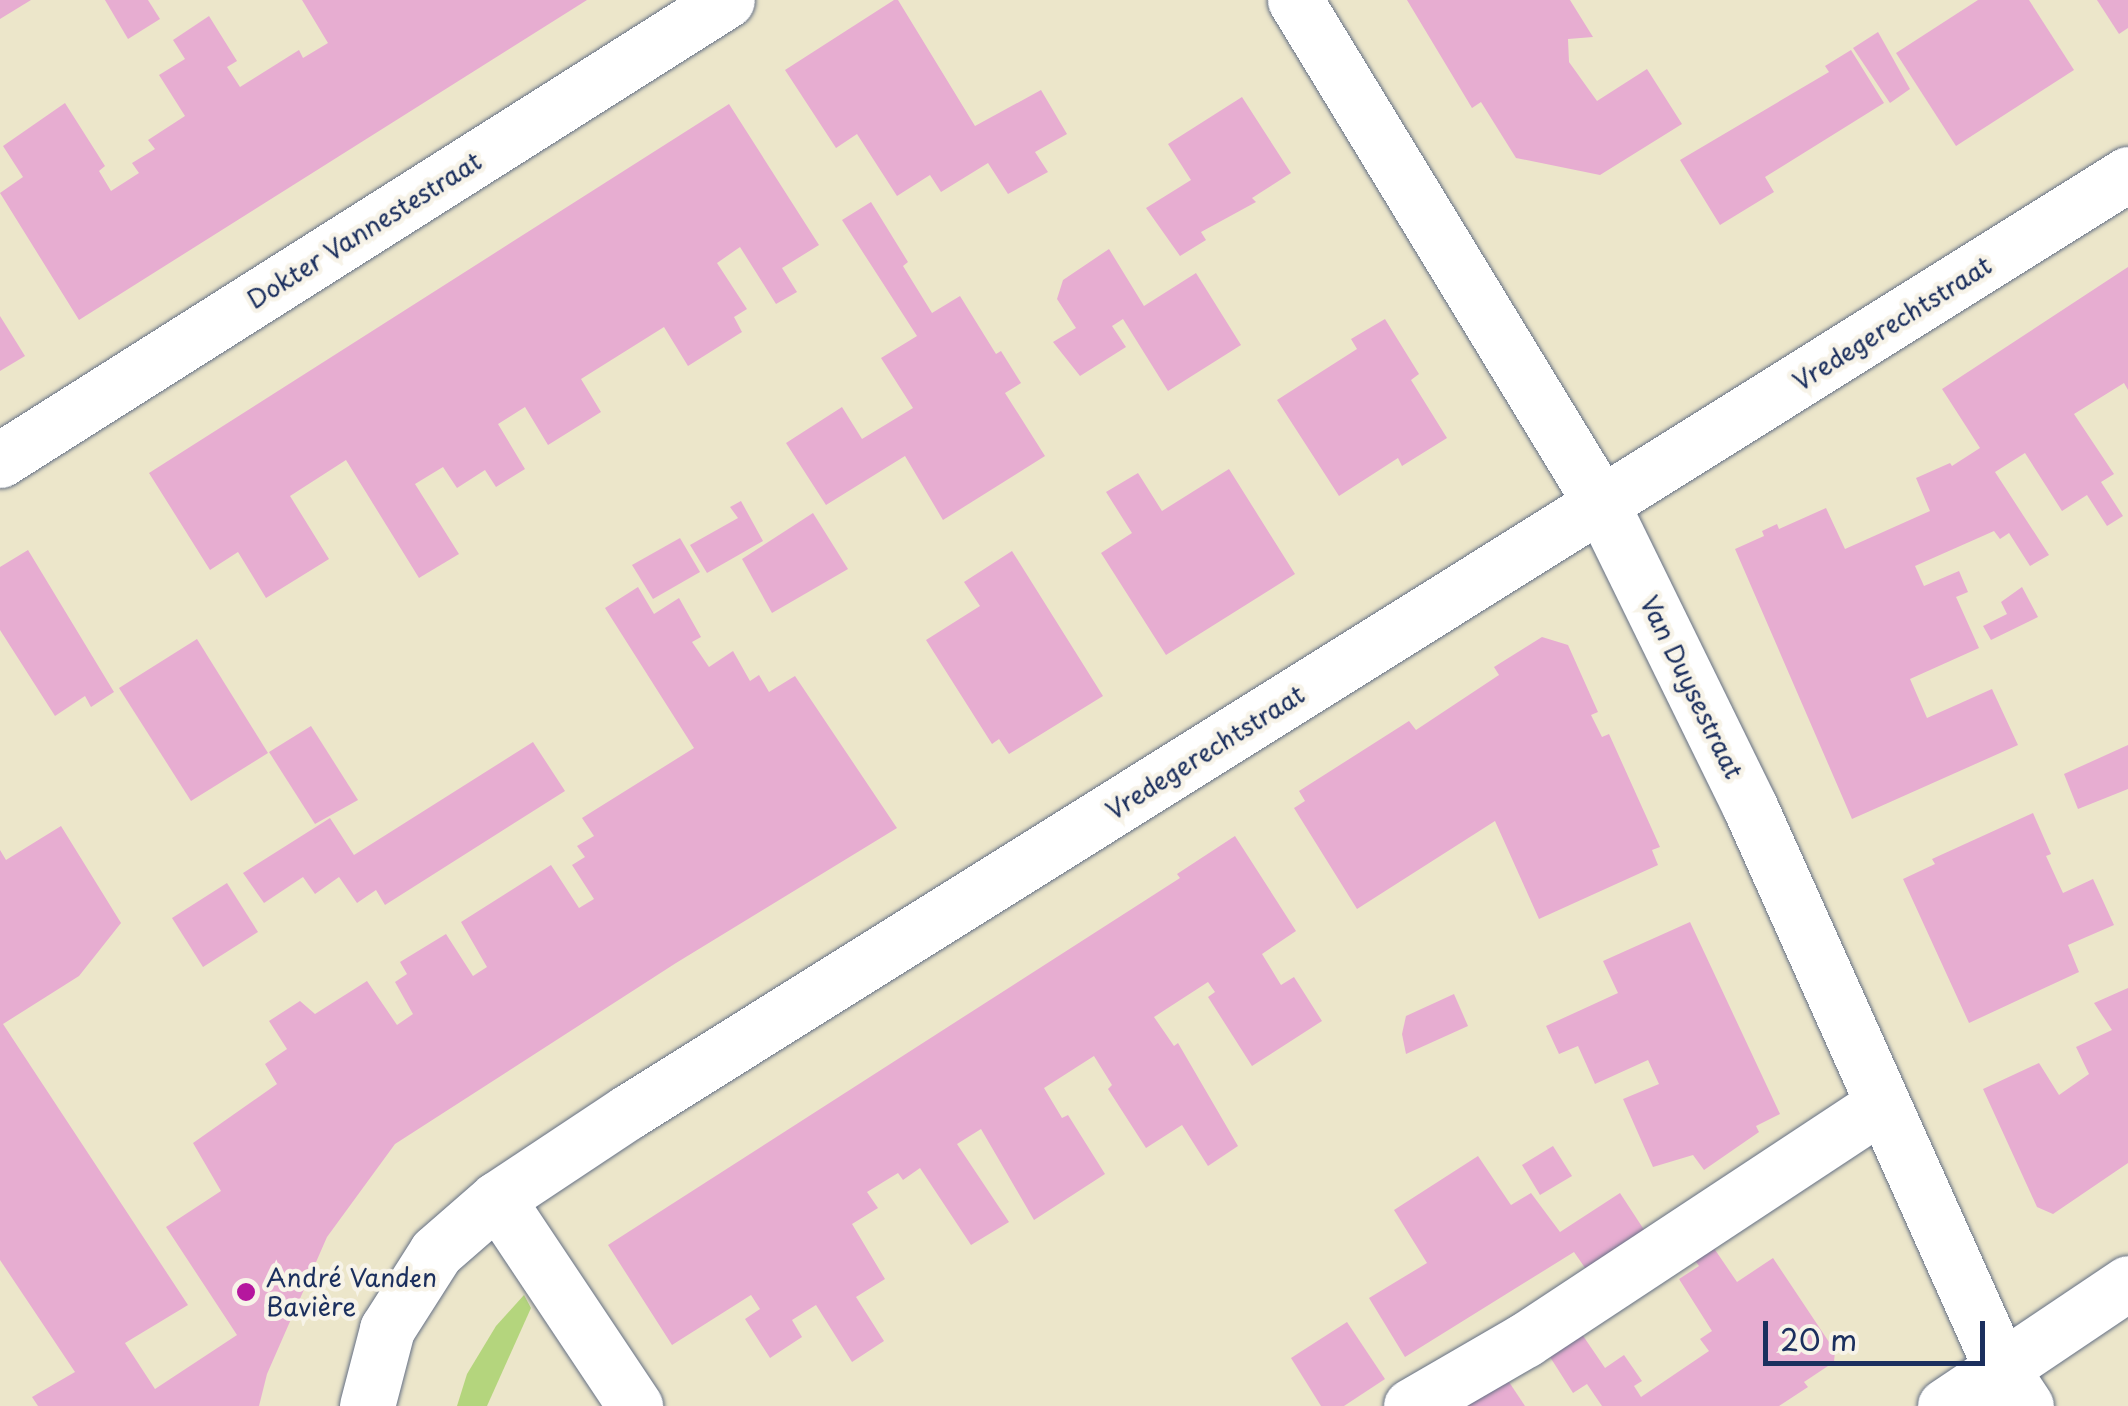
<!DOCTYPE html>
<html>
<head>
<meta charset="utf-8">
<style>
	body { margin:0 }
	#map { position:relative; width:2128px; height:1406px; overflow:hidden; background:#ece6ca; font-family:"Playpen Sans",sans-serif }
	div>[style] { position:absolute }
	.green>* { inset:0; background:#b4d57d }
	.building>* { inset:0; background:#e7add1 }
	.roads { filter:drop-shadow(0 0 2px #646f84) drop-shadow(0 0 2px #646f84) }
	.minor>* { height:55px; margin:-27.5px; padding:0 27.5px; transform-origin:27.5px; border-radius:27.5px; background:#fff }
	.dots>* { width:28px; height:28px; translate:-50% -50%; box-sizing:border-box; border:5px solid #f7f3e8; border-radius:50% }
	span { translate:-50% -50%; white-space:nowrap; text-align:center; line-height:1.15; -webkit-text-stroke:9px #f7f3e8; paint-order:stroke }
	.street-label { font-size:25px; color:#1b2f5e }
	.poi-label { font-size:25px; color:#1b2f5e }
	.left { translate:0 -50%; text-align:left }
	.scale { position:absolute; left:1763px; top:1321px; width:222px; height:45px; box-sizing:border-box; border:5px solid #1b2f5e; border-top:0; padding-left:12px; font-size:30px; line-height:35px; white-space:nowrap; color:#1b2f5e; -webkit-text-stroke:8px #f7f3e8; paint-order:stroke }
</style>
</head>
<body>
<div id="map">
	<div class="green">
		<div style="clip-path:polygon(524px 1295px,531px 1308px,487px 1406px,457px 1406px,467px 1374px,496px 1326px)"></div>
	</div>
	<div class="building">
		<div style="clip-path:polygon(0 0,31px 0,0 19px)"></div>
		<div style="clip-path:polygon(105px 0,148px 0,160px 19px,128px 39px)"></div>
		<div style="clip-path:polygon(302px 0,587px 0,79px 320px,0 193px,23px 177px,3px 146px,65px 103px,105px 166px,99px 171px,111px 191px,139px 173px,132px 163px,155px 149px,148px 140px,185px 116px,159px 75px,185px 59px,173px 40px,209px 16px,237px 61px,227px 67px,240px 87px,299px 50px,303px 58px,328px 43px)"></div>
		<div style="clip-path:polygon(894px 0,898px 0,975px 126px,1041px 90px,1067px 134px,1035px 152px,1048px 172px,1008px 194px,988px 163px,941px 192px,930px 175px,897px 196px,857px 134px,836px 148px,785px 70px)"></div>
		<div style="clip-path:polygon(1407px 0,1570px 0,1593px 37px,1568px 39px,1569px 62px,1597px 101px,1647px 69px,1682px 124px,1600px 175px,1516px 158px,1481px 102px,1472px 108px)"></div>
		<div style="clip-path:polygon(1978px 0,2029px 0,2074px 70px,1956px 146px,1896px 53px)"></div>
		<div style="clip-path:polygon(2097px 0,2128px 0,2128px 28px,2119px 34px)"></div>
		<div style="clip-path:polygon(1878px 32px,1910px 89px,1890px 103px,1853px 48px)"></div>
		<div style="clip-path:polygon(1851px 50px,1884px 103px,1765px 177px,1774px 192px,1720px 225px,1680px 160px,1829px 72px,1825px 66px)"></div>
		<div style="clip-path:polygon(1242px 97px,1291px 173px,1252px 198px,1256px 202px,1201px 232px,1206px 240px,1180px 256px,1146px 208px,1191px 180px,1168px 144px)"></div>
		<div style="clip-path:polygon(729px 104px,819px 245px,782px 268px,797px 292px,776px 304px,740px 247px,717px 263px,747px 309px,734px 317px,742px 332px,688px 366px,664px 327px,581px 379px,601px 412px,548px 445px,525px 407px,498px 424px,525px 469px,496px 487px,485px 470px,457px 488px,443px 467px,415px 484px,459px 554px,419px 578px,346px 460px,290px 496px,329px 559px,266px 598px,238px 552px,210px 570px,149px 473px)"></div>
		<div style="clip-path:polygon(871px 202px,908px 262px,903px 266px,932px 313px,960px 296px,996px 354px,1001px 351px,1021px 383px,1005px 393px,1045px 456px,943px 520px,905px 456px,826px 505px,786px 443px,842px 407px,862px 439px,913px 408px,881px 358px,917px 336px,842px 220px)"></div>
		<div style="clip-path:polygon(1109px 249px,1144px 306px,1196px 273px,1241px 345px,1168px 391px,1123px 319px,1112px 326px,1126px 347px,1080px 376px,1053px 342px,1076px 328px,1057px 299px,1063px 280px)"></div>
		<div style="clip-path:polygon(2128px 267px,2128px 390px,2124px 383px,2074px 414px,2114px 474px,2101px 482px,2123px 516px,2107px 526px,2087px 495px,2062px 511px,2025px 453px,1995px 472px,2049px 555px,2030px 566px,2009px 533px,2000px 539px,1994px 531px,1915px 566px,1924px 586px,1959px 571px,1968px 592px,1956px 597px,1979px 648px,1910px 679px,1927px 718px,1992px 689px,2018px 745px,1852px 819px,1735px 549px,1764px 536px,1762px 531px,1777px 524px,1779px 529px,1826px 508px,1845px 549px,1930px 511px,1916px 478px,1950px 463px,1952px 466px,1980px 448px,1942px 389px)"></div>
		<div style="clip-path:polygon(0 316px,25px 356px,0 371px)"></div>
		<div style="clip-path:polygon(1385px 319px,1419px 374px,1411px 380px,1447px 438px,1402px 466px,1398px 458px,1339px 496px,1277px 400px,1357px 349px,1351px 339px)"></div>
		<div style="clip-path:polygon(1229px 469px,1295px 574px,1166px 655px,1101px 553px,1132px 533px,1106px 492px,1138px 473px,1162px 511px)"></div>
		<div style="clip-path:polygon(741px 501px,763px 541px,707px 573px,690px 545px,738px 518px,730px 507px)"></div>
		<div style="clip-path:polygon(813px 513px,848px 569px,772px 613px,742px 559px)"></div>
		<div style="clip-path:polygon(680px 538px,700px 572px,653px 599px,632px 565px)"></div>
		<div style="clip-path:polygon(28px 550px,114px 692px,91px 707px,85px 696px,55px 716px,0 630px,0 567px)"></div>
		<div style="clip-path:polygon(1012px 551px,1103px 696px,1009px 754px,999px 739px,992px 744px,926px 640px,980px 606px,964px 582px)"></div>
		<div style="clip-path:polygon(638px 587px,654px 614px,679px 598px,701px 637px,692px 642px,709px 667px,733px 651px,750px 681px,759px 675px,769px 692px,795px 676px,897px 828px,676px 963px,395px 1144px,327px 1237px,267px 1374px,259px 1406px,38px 1406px,32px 1397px,75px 1372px,0 1260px,0 850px,6px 860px,61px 826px,121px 923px,79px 976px,3px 1024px,188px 1305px,125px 1343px,155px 1389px,237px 1335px,166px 1227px,221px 1191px,193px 1143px,277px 1084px,265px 1064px,287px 1049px,269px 1021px,300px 1001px,315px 1014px,367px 981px,397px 1025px,413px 1014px,395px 982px,407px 974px,400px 962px,446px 934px,473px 976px,487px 967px,461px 922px,551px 865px,579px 908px,594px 899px,572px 865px,585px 857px,577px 846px,594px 836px,582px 818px,694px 748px,605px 608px)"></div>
		<div style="clip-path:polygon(2022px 587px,2038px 617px,1991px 640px,1983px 626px,2007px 614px,2001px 602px)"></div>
		<div style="clip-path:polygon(1542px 637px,1568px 645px,1598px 712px,1591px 715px,1602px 737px,1609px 734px,1660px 847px,1652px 850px,1658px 865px,1539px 919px,1495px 821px,1357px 909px,1294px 808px,1305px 801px,1299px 791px,1409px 721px,1416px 730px,1499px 675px,1494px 667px)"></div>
		<div style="clip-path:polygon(197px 639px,268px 753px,191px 801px,119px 688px)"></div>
		<div style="clip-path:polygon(311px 726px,358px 800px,315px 824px,269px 752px)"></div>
		<div style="clip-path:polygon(533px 742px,565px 791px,385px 905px,376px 890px,357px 903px,339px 877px,315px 894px,303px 877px,264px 903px,243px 873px,330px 818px,354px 855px)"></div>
		<div style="clip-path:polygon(2128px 745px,2128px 789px,2078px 809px,2064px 774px)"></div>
		<div style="clip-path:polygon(2033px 813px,2051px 854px,2046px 856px,2063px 893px,2093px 879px,2114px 925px,2068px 945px,2079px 972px,1969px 1023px,1903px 879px,1935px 864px,1932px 859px)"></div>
		<div style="clip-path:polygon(1235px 836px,1296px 931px,1262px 954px,1281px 985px,1294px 977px,1322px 1021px,1252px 1066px,1208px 997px,1215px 992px,1208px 982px,1154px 1017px,1174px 1046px,1178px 1043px,1238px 1146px,1208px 1166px,1182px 1125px,1146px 1148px,1108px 1089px,1112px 1085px,1094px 1056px,1044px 1088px,1062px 1118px,1068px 1115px,1105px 1174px,1034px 1220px,981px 1129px,957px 1144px,1009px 1222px,971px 1245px,920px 1168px,903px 1180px,898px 1173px,867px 1192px,878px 1208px,852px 1224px,885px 1279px,856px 1297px,884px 1341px,852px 1362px,816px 1305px,792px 1320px,802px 1337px,770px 1358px,745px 1319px,760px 1309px,751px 1295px,672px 1345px,608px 1245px,1180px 878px,1177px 874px)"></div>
		<div style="clip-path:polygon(227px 883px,258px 932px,203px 967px,172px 918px)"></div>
		<div style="clip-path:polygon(1690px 922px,1780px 1114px,1756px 1126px,1759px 1132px,1704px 1170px,1693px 1155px,1653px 1167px,1623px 1099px,1659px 1084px,1648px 1060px,1595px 1084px,1578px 1046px,1559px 1054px,1546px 1026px,1618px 993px,1603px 961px)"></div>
		<div style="clip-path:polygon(2128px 988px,2128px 1163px,2053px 1214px,2037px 1207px,1983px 1089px,2039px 1063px,2059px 1095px,2089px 1074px,2076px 1047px,2112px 1030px,2094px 1003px)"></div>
		<div style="clip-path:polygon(1454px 994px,1468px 1026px,1406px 1054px,1402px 1034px,1406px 1016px)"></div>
		<div style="clip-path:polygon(1553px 1146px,1572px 1176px,1540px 1195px,1522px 1165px)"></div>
		<div style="clip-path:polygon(1478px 1156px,1511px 1205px,1531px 1193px,1560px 1232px,1620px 1193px,1654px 1245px,1597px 1285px,1574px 1252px,1405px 1357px,1369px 1298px,1427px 1263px,1394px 1210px)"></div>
		<div style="clip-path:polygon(1707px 1238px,1737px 1282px,1773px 1258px,1835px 1351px,1834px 1362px,1804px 1382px,1808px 1387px,1779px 1406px,1602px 1406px,1587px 1384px,1573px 1393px,1543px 1346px,1575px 1324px,1605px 1368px,1624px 1355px,1642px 1381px,1634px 1386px,1641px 1397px,1709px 1351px,1700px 1339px,1712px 1331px,1679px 1279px,1699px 1266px,1688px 1251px)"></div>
		<div style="clip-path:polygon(1347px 1322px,1385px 1379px,1344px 1406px,1321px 1406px,1291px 1358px)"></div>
		<div style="clip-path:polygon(1503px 1373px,1525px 1406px,1455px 1406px)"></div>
	</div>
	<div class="roads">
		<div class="minor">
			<div style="left:1295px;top:0;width:591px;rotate:58.7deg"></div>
			<div style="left:1602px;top:505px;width:336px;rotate:63.9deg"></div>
			<div style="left:1750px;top:807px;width:617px;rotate:65.89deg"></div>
			<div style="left:2002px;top:1370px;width:43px;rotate:56.3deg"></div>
			<div style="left:0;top:460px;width:860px;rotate:-32.32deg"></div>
			<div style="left:497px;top:1199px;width:249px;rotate:56.3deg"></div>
			<div style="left:367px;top:1406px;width:80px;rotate:-75.4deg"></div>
			<div style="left:387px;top:1329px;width:91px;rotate:-57.5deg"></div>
			<div style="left:436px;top:1252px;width:81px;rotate:-41deg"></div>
			<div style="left:497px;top:1199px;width:157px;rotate:-33.6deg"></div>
			<div style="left:628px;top:1112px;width:1769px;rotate:-32.02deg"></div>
			<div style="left:1411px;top:1406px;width:132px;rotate:-30.1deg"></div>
			<div style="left:1525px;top:1340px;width:427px;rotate:-33.4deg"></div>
			<div style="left:1945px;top:1406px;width:220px;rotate:-33.9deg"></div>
		</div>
	</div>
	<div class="dots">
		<div style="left:246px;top:1292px;background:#b5179e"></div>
	</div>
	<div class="street-label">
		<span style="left:364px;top:230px;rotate:-32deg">Dokter Vannestestraat</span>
		<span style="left:1892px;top:323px;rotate:-32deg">Vredegerechtstraat</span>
		<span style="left:1692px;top:687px;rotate:64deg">Van Duysestraat</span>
		<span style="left:1205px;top:752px;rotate:-32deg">Vredegerechtstraat</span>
	</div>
	<div class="poi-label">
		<span class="left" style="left:266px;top:1292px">André Vanden<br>Bavière</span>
	</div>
	<div class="scale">20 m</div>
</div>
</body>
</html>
